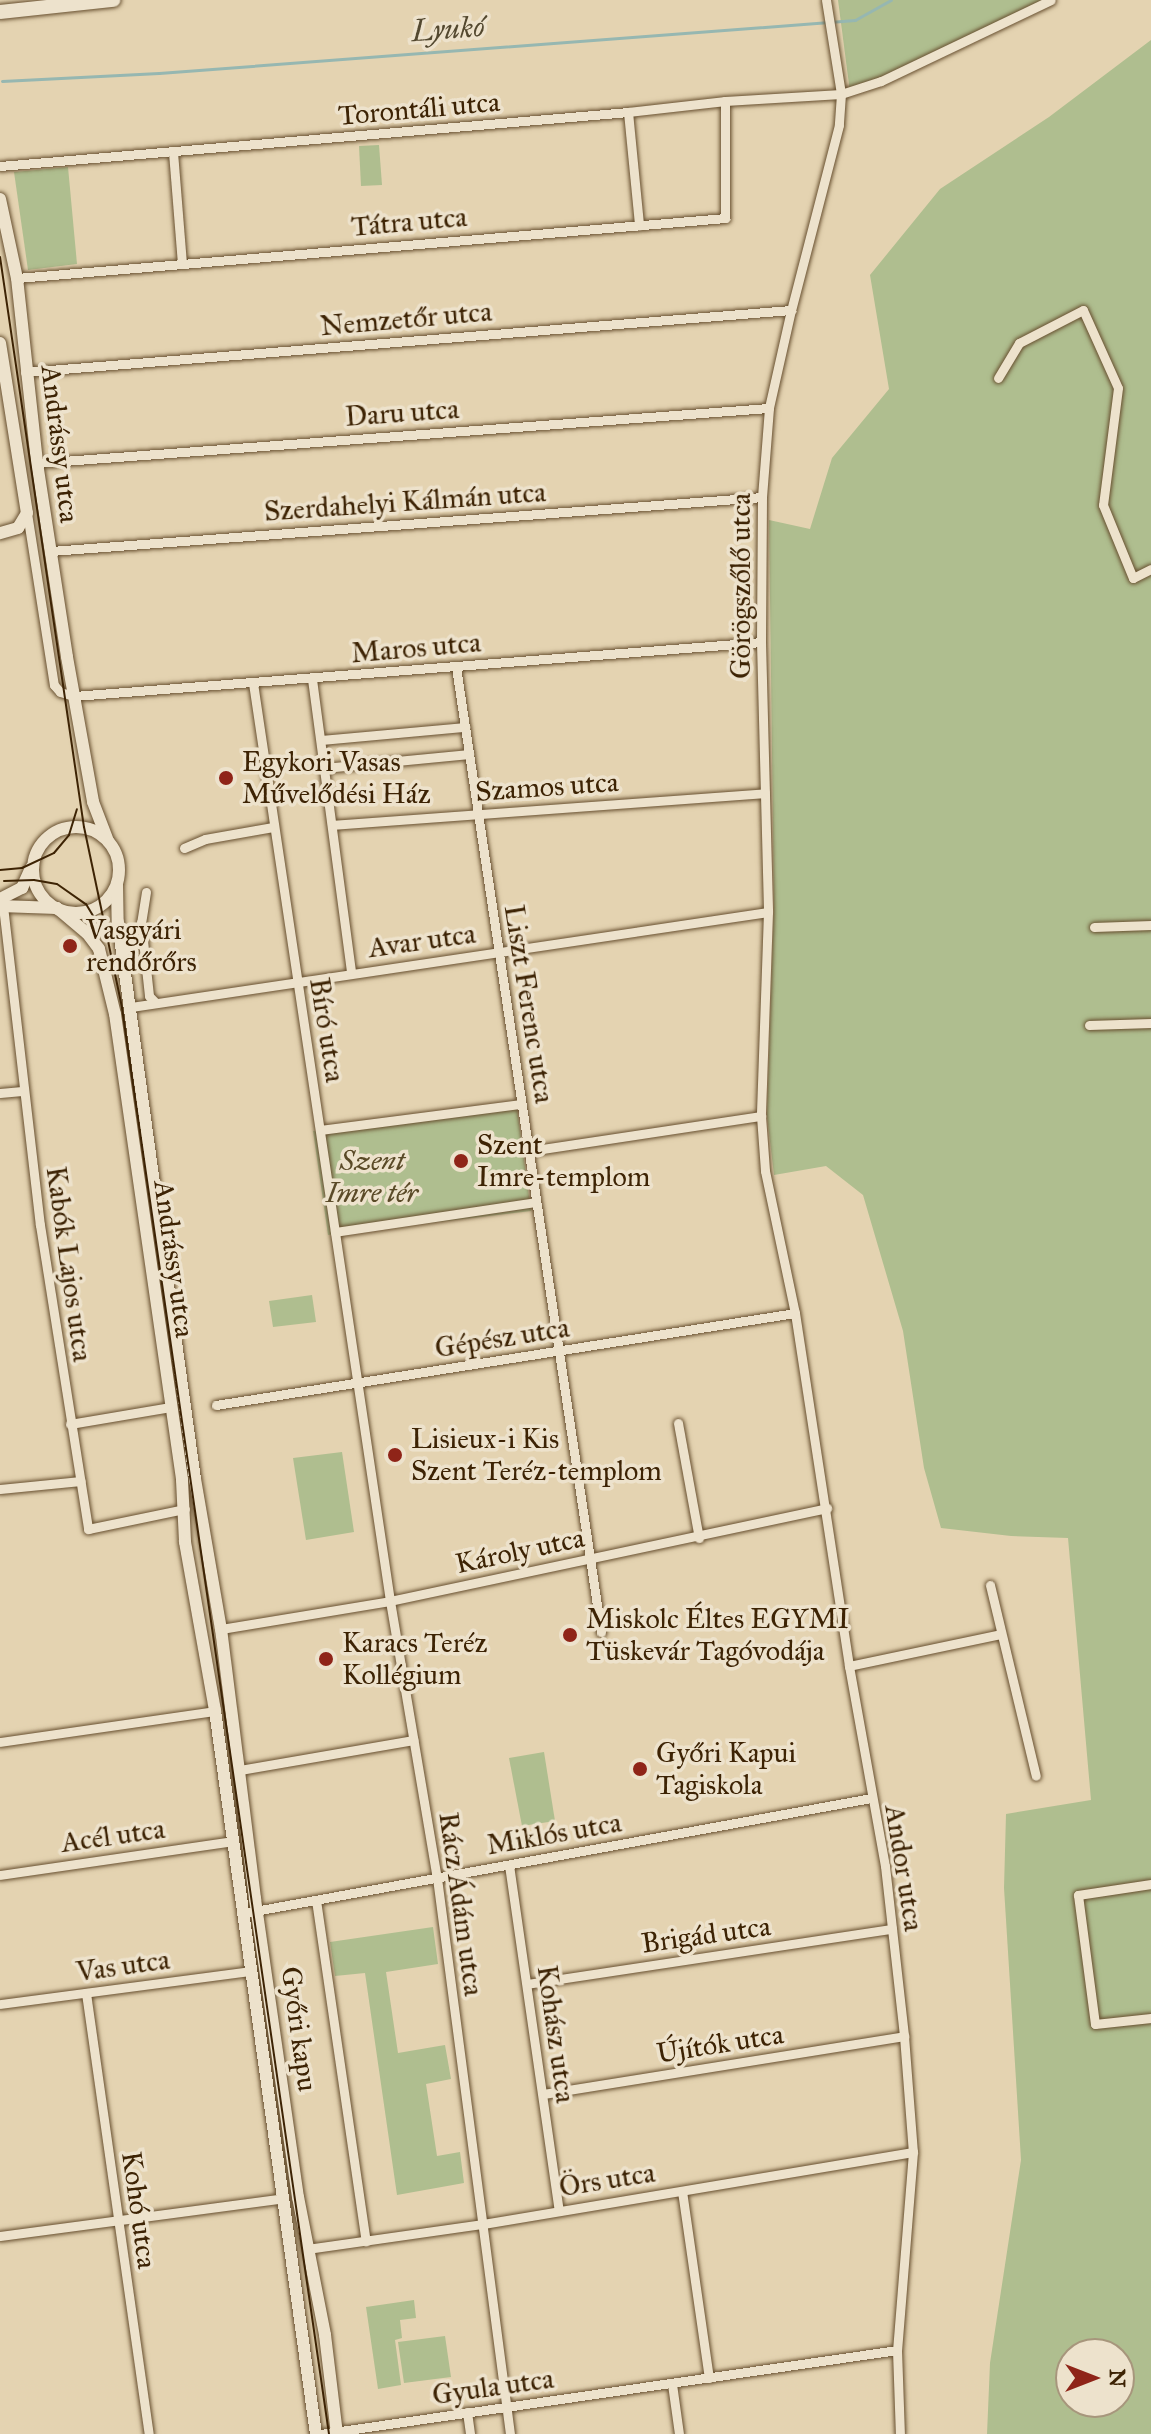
<!DOCTYPE html>
<html>
<head>
<meta charset="utf-8">
<style>
	body { margin:0 }
	#map { position:relative; width:1151px; height:2434px; overflow:hidden; background:#e4d3b1; font-family:"IM FELL Great Primer",serif }
	div>[style] { position:absolute }
	.green>* { inset:0; background:#afbe8f }
	.stream>* { height:3px; margin:-1.5px; padding:0 1.5px; transform-origin:1.5px; border-radius:1.5px; background:#96b7b1 }
	.roads { filter:drop-shadow(0 0 2px #674f2f) drop-shadow(0 0 2px #674f2f) }
	.minor>* { height:9px; margin:-4.5px; padding:0 4.5px; transform-origin:4.5px; border-radius:4.5px; background:#ede2cc }
	.tertiary>* { height:12px; margin:-6px; padding:0 6px; transform-origin:6px; border-radius:6px; background:#ede2cc }
	.tertiary>.ring { margin:-6px; padding:0; box-sizing:content-box; background:none; border:12px solid #ede2cc; border-radius:50% }
	.secondary>* { height:14px; margin:-7px; padding:0 7px; transform-origin:7px; border-radius:7px; background:#ede2cc }
	.tram>* { height:2px; margin:-1px; padding:0 1px; transform-origin:1px; border-radius:1px; background:#3d2304 }
	.dots>* { width:22px; height:22px; translate:-50% -50%; box-sizing:border-box; border:4px solid #ede2cc; border-radius:50% }
	span { translate:-50% -50%; white-space:nowrap; text-align:center; line-height:1.15; -webkit-text-stroke:7px #ede2cc; paint-order:stroke }
	.street-label { font-size:28px; color:#3d2304 }
	.poi-label { font-size:28px; color:#3d2304 }
	.left { translate:0 -50%; text-align:left }
	.park-label { font-size:28px; color:#5a4a27; font-style:italic }
	.water-label { font-size:30px; color:#53482f; font-style:italic }
	.north { position:absolute; left:1055px; top:2338px; width:80px; height:80px; box-sizing:border-box; background:#ede2cc; border:2px solid #a7967c; border-radius:50%; rotate:90deg; font-size:22px; font-weight:700; line-height:32px; text-align:center; color:#3d2304 }
	.north::after { content:''; display:block; margin:auto; width:28px; height:36px; background:#8f2418; clip-path:polygon(50% 0,100% 100%,50% 72%,0 100%) }
</style>
</head>
<body>
<div id="map">
	<div class="green">
		<div style="clip-path:polygon(838px 0,1051px 0,850px 92px)"></div>
		<div style="clip-path:polygon(evenodd,1151px 40px,1151px 2434px,987px 2434px,990px 2363px,1021px 2160px,1004px 1888px,1006px 1814px,1091px 1800px,1068px 1538px,1011px 1536px,941px 1528px,924px 1468px,903px 1331px,863px 1195px,826px 1166px,774px 1175px,767px 1116px,774px 905px,769px 520px,810px 529px,832px 458px,889px 389px,870px 275px,940px 189px,1049px 117px,1151px 40px,1071px 2354px,1119px 2354px,1119px 2402px,1071px 2402px,1071px 2354px)"></div>
		<div style="clip-path:polygon(379px 145px,382px 185px,361px 186px,359px 146px)"></div>
		<div style="clip-path:polygon(68px 167px,77px 264px,28px 270px,14px 172px)"></div>
		<div style="clip-path:polygon(517px 1109px,531px 1211px,328px 1235px,313px 1131px)"></div>
		<div style="clip-path:polygon(312px 1295px,316px 1322px,273px 1327px,269px 1301px)"></div>
		<div style="clip-path:polygon(342px 1452px,354px 1532px,306px 1540px,293px 1458px)"></div>
		<div style="clip-path:polygon(544px 1752px,555px 1821px,522px 1826px,509px 1758px)"></div>
		<div style="clip-path:polygon(433px 1927px,438px 1964px,386px 1972px,398px 2053px,445px 2045px,451px 2079px,426px 2084px,437px 2156px,460px 2152px,464px 2183px,397px 2195px,365px 1973px,335px 1976px,330px 1942px)"></div>
		<div style="clip-path:polygon(414px 2300px,416px 2318px,400px 2320px,402px 2338px,395px 2340px,401px 2385px,378px 2389px,366px 2307px)"></div>
		<div style="clip-path:polygon(445px 2336px,451px 2377px,404px 2383px,398px 2342px)"></div>
	</div>
	<div class="stream">
		<div style="left:2px;top:81px;width:157px;rotate:-2.9deg"></div>
		<div style="left:159px;top:73px;width:698px;rotate:-4.35deg"></div>
		<div style="left:855px;top:20px;width:41px;rotate:-29.1deg"></div>
	</div>
	<div class="roads">
		<div class="minor">
			<div style="left:826px;top:0;width:95px;rotate:80.9deg"></div>
			<div style="left:841px;top:94px;width:31px;rotate:94deg"></div>
			<div style="left:839px;top:125px;width:191px;rotate:104.5deg"></div>
			<div style="left:791px;top:310px;width:100px;rotate:102.7deg"></div>
			<div style="left:769px;top:408px;width:89px;rotate:94.5deg"></div>
			<div style="left:762px;top:497px;width:145px;rotate:90.4deg"></div>
			<div style="left:761px;top:642px;width:270px;rotate:88.5deg"></div>
			<div style="left:768px;top:912px;width:204px;rotate:92deg"></div>
			<div style="left:761px;top:1116px;width:55px;rotate:85.8deg"></div>
			<div style="left:765px;top:1171px;width:145px;rotate:78.1deg"></div>
			<div style="left:795px;top:1313px;width:357px;rotate:81.3deg"></div>
			<div style="left:849px;top:1666px;width:203px;rotate:79.8deg"></div>
			<div style="left:885px;top:1866px;width:171px;rotate:83.6deg"></div>
			<div style="left:904px;top:2036px;width:116px;rotate:85.6deg"></div>
			<div style="left:913px;top:2152px;width:199px;rotate:94.6deg"></div>
			<div style="left:897px;top:2350px;width:84px;rotate:88deg"></div>
			<div style="left:628px;top:112px;width:114px;rotate:84.4deg"></div>
			<div style="left:173px;top:152px;width:111px;rotate:85.4deg"></div>
			<div style="left:0;top:166px;width:630px;rotate:-4.91deg"></div>
			<div style="left:628px;top:112px;width:98px;rotate:-6.5deg"></div>
			<div style="left:725px;top:101px;width:116px;rotate:-3.5deg"></div>
			<div style="left:841px;top:94px;width:42px;rotate:-18deg"></div>
			<div style="left:881px;top:81px;width:188px;rotate:-25.5deg"></div>
			<div style="left:17px;top:278px;width:711px;rotate:-4.84deg"></div>
			<div style="left:725px;top:218px;width:117px;rotate:-90deg"></div>
			<div style="left:25px;top:372px;width:769px;rotate:-4.63deg"></div>
			<div style="left:998px;top:378px;width:41px;rotate:-59deg"></div>
			<div style="left:1019px;top:343px;width:72px;rotate:-27.3deg"></div>
			<div style="left:1083px;top:310px;width:85px;rotate:65.8deg"></div>
			<div style="left:1118px;top:388px;width:118px;rotate:97.3deg"></div>
			<div style="left:1103px;top:505px;width:79px;rotate:67.7deg"></div>
			<div style="left:1133px;top:578px;width:20px;rotate:-27deg"></div>
			<div style="left:37px;top:463px;width:734px;rotate:-4.3deg"></div>
			<div style="left:27px;top:513px;width:174px;rotate:81.1deg"></div>
			<div style="left:54px;top:685px;width:9px;rotate:49deg"></div>
			<div style="left:60px;top:692px;width:15px;rotate:16deg"></div>
			<div style="left:74px;top:696px;width:689px;rotate:-4.49deg"></div>
			<div style="left:51px;top:551px;width:713px;rotate:-4.34deg"></div>
			<div style="left:456px;top:667px;width:976px;rotate:81.45deg"></div>
			<div style="left:312px;top:679px;width:297px;rotate:82.4deg"></div>
			<div style="left:253px;top:683px;width:928px;rotate:81.51deg"></div>
			<div style="left:390px;top:1601px;width:281px;rotate:80.4deg"></div>
			<div style="left:437px;top:1878px;width:561px;rotate:82.52deg"></div>
			<div style="left:321px;top:740px;width:145px;rotate:-5.2deg"></div>
			<div style="left:324px;top:768px;width:146px;rotate:-5.5deg"></div>
			<div style="left:332px;top:825px;width:434px;rotate:-4.2deg"></div>
			<div style="left:184px;top:848px;width:23px;rotate:-23deg"></div>
			<div style="left:205px;top:839px;width:69px;rotate:-10deg"></div>
			<div style="left:146px;top:892px;width:30px;rotate:99deg"></div>
			<div style="left:141px;top:922px;width:74px;rotate:83.8deg"></div>
			<div style="left:149px;top:996px;width:8px;rotate:45deg"></div>
			<div style="left:3px;top:906px;width:321px;rotate:83.4deg"></div>
			<div style="left:40px;top:1225px;width:308px;rotate:81deg"></div>
			<div style="left:88px;top:1529px;width:99px;rotate:-11.7deg"></div>
			<div style="left:1094px;top:927px;width:57px;rotate:-2deg"></div>
			<div style="left:131px;top:1007px;width:644px;rotate:-8.48deg"></div>
			<div style="left:1089px;top:1025px;width:62px;rotate:-1.8deg"></div>
			<div style="left:0;top:1093px;width:22px;rotate:-5deg"></div>
			<div style="left:320px;top:1130px;width:203px;rotate:-7.4deg"></div>
			<div style="left:529px;top:1151px;width:235px;rotate:-8.6deg"></div>
			<div style="left:335px;top:1232px;width:203px;rotate:-8.5deg"></div>
			<div style="left:216px;top:1405px;width:586px;rotate:-9.03deg"></div>
			<div style="left:678px;top:1423px;width:117px;rotate:79.7deg"></div>
			<div style="left:70px;top:1424px;width:102px;rotate:-9.6deg"></div>
			<div style="left:0;top:1489px;width:81px;rotate:-5.6deg"></div>
			<div style="left:990px;top:1585px;width:196px;rotate:76.5deg"></div>
			<div style="left:221px;top:1629px;width:171px;rotate:-9.4deg"></div>
			<div style="left:390px;top:1601px;width:447px;rotate:-12deg"></div>
			<div style="left:849px;top:1666px;width:155px;rotate:-11.9deg"></div>
			<div style="left:0;top:1742px;width:217px;rotate:-8.2deg"></div>
			<div style="left:240px;top:1770px;width:176px;rotate:-9.8deg"></div>
			<div style="left:509px;top:1865px;width:349px;rotate:81.8deg"></div>
			<div style="left:0;top:1875px;width:235px;rotate:-8.3deg"></div>
			<div style="left:1151px;top:1884px;width:74px;rotate:171.4deg"></div>
			<div style="left:1078px;top:1895px;width:130px;rotate:82.5deg"></div>
			<div style="left:1095px;top:2024px;width:56px;rotate:-6.1deg"></div>
			<div style="left:316px;top:1900px;width:345px;rotate:81.7deg"></div>
			<div style="left:244px;top:1913px;width:637px;rotate:-10.39deg"></div>
			<div style="left:527px;top:1984px;width:369px;rotate:-8.6deg"></div>
			<div style="left:86px;top:1993px;width:445px;rotate:81.9deg"></div>
			<div style="left:0;top:2004px;width:253px;rotate:-7.5deg"></div>
			<div style="left:543px;top:2094px;width:366px;rotate:-9.1deg"></div>
			<div style="left:682px;top:2191px;width:189px;rotate:81.8deg"></div>
			<div style="left:0;top:2236px;width:286px;rotate:-7.6deg"></div>
			<div style="left:307px;top:2249px;width:178px;rotate:-8.1deg"></div>
			<div style="left:483px;top:2224px;width:436px;rotate:-9.5deg"></div>
			<div style="left:672px;top:2384px;width:50px;rotate:82deg"></div>
			<div style="left:467px;top:2412px;width:22px;rotate:82deg"></div>
			<div style="left:320px;top:2434px;width:583px;rotate:-8.28deg"></div>
		</div>
		<div class="tertiary">
			<div style="left:0;top:199px;width:81px;rotate:77.9deg"></div>
			<div style="left:17px;top:278px;width:186px;rotate:83.8deg"></div>
			<div style="left:37px;top:463px;width:196px;rotate:81.2deg"></div>
			<div style="left:67px;top:657px;width:147px;rotate:79.8deg"></div>
			<div style="left:93px;top:802px;width:42px;rotate:69deg"></div>
			<div style="left:0;top:343px;width:172px;rotate:81deg"></div>
			<div style="left:27px;top:513px;width:17px;rotate:121deg"></div>
			<div style="left:18px;top:528px;width:19px;rotate:164deg"></div>
			<div class="ring" style="left:33px;top:827px;width:74px;height:74px"></div>
			<div style="left:117px;top:884px;width:39px;rotate:89deg"></div>
			<div style="left:118px;top:923px;width:561px;rotate:82.12deg"></div>
			<div style="left:195px;top:1479px;width:152px;rotate:80.2deg"></div>
			<div style="left:221px;top:1629px;width:272px;rotate:82.8deg"></div>
			<div style="left:255px;top:1899px;width:301px;rotate:81.8deg"></div>
			<div style="left:298px;top:2197px;width:141px;rotate:78.9deg"></div>
			<div style="left:325px;top:2335px;width:100px;rotate:83.1deg"></div>
			<div style="left:0;top:899px;width:25px;rotate:-27deg"></div>
			<div style="left:22px;top:888px;width:22px;rotate:-66deg"></div>
			<div style="left:0;top:906px;width:57px;rotate:2deg"></div>
			<div style="left:57px;top:908px;width:39px;rotate:40deg"></div>
			<div style="left:87px;top:933px;width:20px;rotate:53deg"></div>
			<div style="left:99px;top:949px;width:67px;rotate:76.2deg"></div>
			<div style="left:115px;top:1014px;width:471px;rotate:81.8deg"></div>
			<div style="left:182px;top:1480px;width:62px;rotate:87.2deg"></div>
			<div style="left:185px;top:1542px;width:172px;rotate:79.9deg"></div>
			<div style="left:215px;top:1711px;width:730px;rotate:82.05deg"></div>
		</div>
		<div class="secondary">
			<div style="left:0;top:12px;width:114px;rotate:-6.1deg"></div>
		</div>
	</div>
	<div class="tram">
		<div style="left:0;top:257px;width:576px;rotate:81.62deg"></div>
		<div style="left:84px;top:827px;width:185px;rotate:78.1deg"></div>
		<div style="left:122px;top:1008px;width:1441px;rotate:81.74deg"></div>
		<div style="left:0;top:870px;width:22px;rotate:-5deg"></div>
		<div style="left:22px;top:868px;width:35px;rotate:-25deg"></div>
		<div style="left:54px;top:853px;width:23px;rotate:-50deg"></div>
		<div style="left:69px;top:835px;width:27px;rotate:-73deg"></div>
		<div style="left:4px;top:881px;width:30px;rotate:-2deg"></div>
		<div style="left:34px;top:880px;width:23px;rotate:10deg"></div>
		<div style="left:57px;top:884px;width:35px;rotate:35deg"></div>
		<div style="left:86px;top:904px;width:27px;rotate:59deg"></div>
	</div>
	<div class="dots">
		<div style="left:226px;top:778px;background:#8f2418"></div>
		<div style="left:70px;top:946px;background:#8f2418"></div>
		<div style="left:461px;top:1161px;background:#8f2418"></div>
		<div style="left:395px;top:1455px;background:#8f2418"></div>
		<div style="left:570px;top:1635px;background:#8f2418"></div>
		<div style="left:326px;top:1659px;background:#8f2418"></div>
		<div style="left:640px;top:1769px;background:#8f2418"></div>
	</div>
	<div class="street-label">
		<span style="left:419px;top:109px;rotate:-5deg">Torontáli utca</span>
		<span style="left:409px;top:222px;rotate:-5deg">Tátra utca</span>
		<span style="left:406px;top:319px;rotate:-5deg">Nemzetőr utca</span>
		<span style="left:402px;top:413px;rotate:-4deg">Daru utca</span>
		<span style="left:60px;top:444px;rotate:83deg">Andrássy utca</span>
		<span style="left:405px;top:502px;rotate:-4deg">Szerdahelyi Kálmán utca</span>
		<span style="left:741px;top:586px;rotate:-90deg">Görögszőlő utca</span>
		<span style="left:416px;top:648px;rotate:-5deg">Maros utca</span>
		<span style="left:547px;top:787px;rotate:-4deg">Szamos utca</span>
		<span style="left:422px;top:941px;rotate:-8deg">Avar utca</span>
		<span style="left:529px;top:1004px;rotate:81deg">Liszt Ferenc utca</span>
		<span style="left:327px;top:1030px;rotate:81deg">Bíró utca</span>
		<span style="left:174px;top:1259px;rotate:82deg">Andrássy utca</span>
		<span style="left:69px;top:1264px;rotate:82deg">Kabók Lajos utca</span>
		<span style="left:502px;top:1338px;rotate:-9deg">Gépész utca</span>
		<span style="left:520px;top:1551px;rotate:-12deg">Károly utca</span>
		<span style="left:554px;top:1834px;rotate:-10deg">Miklós utca</span>
		<span style="left:113px;top:1836px;rotate:-8deg">Acél utca</span>
		<span style="left:904px;top:1868px;rotate:81deg">Andor utca</span>
		<span style="left:461px;top:1904px;rotate:82deg">Rácz Ádám utca</span>
		<span style="left:706px;top:1935px;rotate:-8deg">Brigád utca</span>
		<span style="left:123px;top:1966px;rotate:-8deg">Vas utca</span>
		<span style="left:299px;top:2029px;rotate:82deg">Győri kapu</span>
		<span style="left:556px;top:2034px;rotate:82deg">Kohász utca</span>
		<span style="left:720px;top:2044px;rotate:-9deg">Újítók utca</span>
		<span style="left:607px;top:2180px;rotate:-9deg">Örs utca</span>
		<span style="left:139px;top:2210px;rotate:82deg">Kohó utca</span>
		<span style="left:493px;top:2387px;rotate:-8deg">Gyula utca</span>
	</div>
	<div class="poi-label">
		<span class="left" style="left:242px;top:778px">Egykori Vasas<br>Művelődési Ház</span>
		<span class="left" style="left:86px;top:946px">Vasgyári<br>rendőrőrs</span>
		<span class="left" style="left:477px;top:1161px">Szent<br>Imre-templom</span>
		<span class="left" style="left:411px;top:1455px">Lisieux-i Kis<br>Szent Teréz-templom</span>
		<span class="left" style="left:586px;top:1635px">Miskolc Éltes EGYMI<br>Tüskevár Tagóvodája</span>
		<span class="left" style="left:342px;top:1659px">Karacs Teréz<br>Kollégium</span>
		<span class="left" style="left:656px;top:1769px">Győri Kapui<br>Tagiskola</span>
	</div>
	<div class="park-label">
		<span style="left:372px;top:1177px">Szent<br>Imre tér</span>
	</div>
	<div class="water-label">
		<span style="left:448px;top:29px;rotate:-4deg">Lyukó</span>
	</div>
	<div class="north">N</div>
</div>
</body>
</html>
